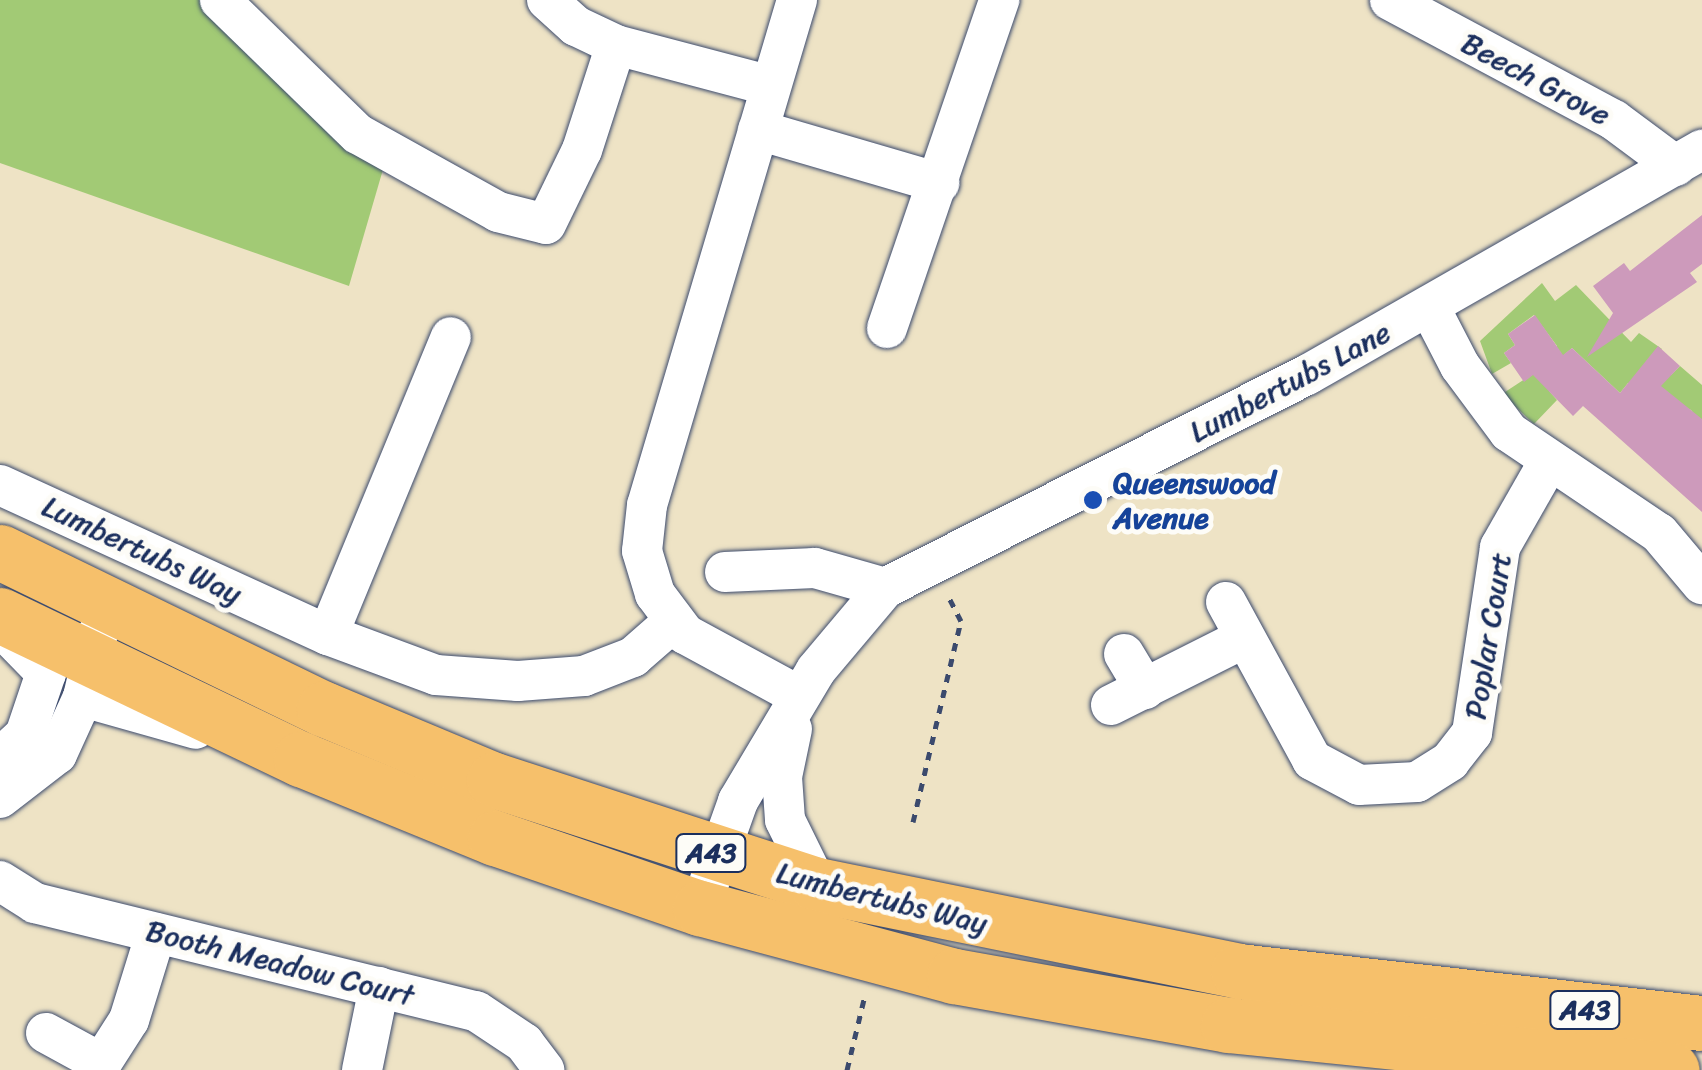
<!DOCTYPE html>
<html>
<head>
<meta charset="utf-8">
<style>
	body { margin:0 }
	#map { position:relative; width:1702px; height:1070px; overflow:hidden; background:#eee3c5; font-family:Sriracha,sans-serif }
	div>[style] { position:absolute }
	.green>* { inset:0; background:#a2ca75 }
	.building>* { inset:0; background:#cd9abb }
	.path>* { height:5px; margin-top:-2.5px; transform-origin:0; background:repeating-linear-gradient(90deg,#3b4a6d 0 8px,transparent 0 16px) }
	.roads { filter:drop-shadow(0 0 2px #3b4a6d) drop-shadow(0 0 2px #3b4a6d) }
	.minor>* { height:40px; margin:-20px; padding:0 20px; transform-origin:20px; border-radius:20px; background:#fff }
	.highway>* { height:55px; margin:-27.5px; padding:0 27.5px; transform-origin:27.5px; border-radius:27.5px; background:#f6c06b }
	.dots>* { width:28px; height:28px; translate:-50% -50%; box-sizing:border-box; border:5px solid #fdfcf7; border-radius:50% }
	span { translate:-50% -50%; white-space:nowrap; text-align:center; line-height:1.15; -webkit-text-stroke:10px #fdfcf7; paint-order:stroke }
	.shield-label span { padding:2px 8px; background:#fdfcf7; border:2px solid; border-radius:8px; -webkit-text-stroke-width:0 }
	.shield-label { font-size:28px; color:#1b2f5e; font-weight:700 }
	.street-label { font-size:30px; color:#1b2f5e }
	.transit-label { font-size:30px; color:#164399; font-weight:700 }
	.left { translate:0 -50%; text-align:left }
</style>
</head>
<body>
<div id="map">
	<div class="green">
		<div style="clip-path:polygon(0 0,209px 0,384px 166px,349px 286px,0 163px)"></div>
		<div style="clip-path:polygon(1542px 283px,1555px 301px,1576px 285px,1631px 342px,1639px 333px,1662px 349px,1653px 359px,1665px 368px,1673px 359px,1665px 370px,1671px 375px,1680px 366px,1702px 385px,1702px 425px,1691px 410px,1628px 383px,1620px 393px,1572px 348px,1549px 368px,1549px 391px,1557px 400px,1534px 424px,1502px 394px,1551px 362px,1557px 346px,1534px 315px,1508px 334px,1515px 345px,1504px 353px,1511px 363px,1492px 374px,1480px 341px)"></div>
	</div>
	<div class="building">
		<div style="clip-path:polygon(1702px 215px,1702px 264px,1690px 273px,1697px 282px,1587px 357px,1613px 313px,1593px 286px,1624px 263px,1630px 271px)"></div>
		<div style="clip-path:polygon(1535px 315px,1563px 355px,1572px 348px,1620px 393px,1658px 346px,1680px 366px,1661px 386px,1702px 419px,1702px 512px,1583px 406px,1573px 416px,1533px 375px,1524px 382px,1504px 353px,1515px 345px,1508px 334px)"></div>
	</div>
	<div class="path">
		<div style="left:913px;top:822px;width:207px;rotate:-76.6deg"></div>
		<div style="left:961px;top:621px;width:30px;rotate:-117deg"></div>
		<div style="left:847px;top:1070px;width:77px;rotate:-76.5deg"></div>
	</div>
	<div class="roads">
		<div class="minor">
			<div style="left:220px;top:0;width:192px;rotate:44.2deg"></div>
			<div style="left:358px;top:134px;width:160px;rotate:29.1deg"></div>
			<div style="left:498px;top:212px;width:49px;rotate:14deg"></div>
			<div style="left:546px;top:224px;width:82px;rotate:-64.1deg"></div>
			<div style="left:582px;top:150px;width:110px;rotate:-72.1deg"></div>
			<div style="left:547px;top:0;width:39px;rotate:42deg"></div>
			<div style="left:576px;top:26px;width:44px;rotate:25.4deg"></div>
			<div style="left:616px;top:45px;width:160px;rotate:14.8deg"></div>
			<div style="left:797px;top:0;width:527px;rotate:106.54deg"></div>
			<div style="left:647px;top:505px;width:46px;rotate:96.2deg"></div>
			<div style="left:642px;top:551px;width:45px;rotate:73.2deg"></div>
			<div style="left:655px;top:594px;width:50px;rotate:53.1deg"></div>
			<div style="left:685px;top:634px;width:130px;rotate:28.5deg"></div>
			<div style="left:1390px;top:0;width:254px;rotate:28.2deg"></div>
			<div style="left:1614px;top:120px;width:77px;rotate:36.6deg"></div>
			<div style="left:758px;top:130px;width:189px;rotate:16.3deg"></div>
			<div style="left:1430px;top:308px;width:65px;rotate:62.7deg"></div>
			<div style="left:1460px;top:366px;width:82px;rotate:53.4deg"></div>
			<div style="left:1509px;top:432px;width:181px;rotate:34deg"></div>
			<div style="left:1659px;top:533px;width:67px;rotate:49.9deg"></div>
			<div style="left:887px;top:328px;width:347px;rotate:-71.1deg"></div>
			<div style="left:0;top:485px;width:361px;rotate:24.6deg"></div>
			<div style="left:328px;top:635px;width:115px;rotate:20.3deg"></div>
			<div style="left:436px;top:675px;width:82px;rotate:4.2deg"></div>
			<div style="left:518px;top:681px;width:66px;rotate:-4.3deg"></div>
			<div style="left:584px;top:676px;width:53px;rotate:-21.2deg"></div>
			<div style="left:633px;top:657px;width:53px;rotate:-41.2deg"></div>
			<div style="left:725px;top:572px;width:90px;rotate:-2.5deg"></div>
			<div style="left:815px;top:568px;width:73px;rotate:15.9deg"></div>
			<div style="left:1226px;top:602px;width:180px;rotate:61.4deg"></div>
			<div style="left:1312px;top:760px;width:53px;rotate:28deg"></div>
			<div style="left:1359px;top:785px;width:58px;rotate:-3deg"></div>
			<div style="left:1417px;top:782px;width:39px;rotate:-32deg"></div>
			<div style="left:1450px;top:761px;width:36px;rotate:-52deg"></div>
			<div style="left:1472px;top:733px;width:188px;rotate:-81.4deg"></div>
			<div style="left:1500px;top:547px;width:97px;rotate:-60.3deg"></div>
			<div style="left:0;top:626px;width:66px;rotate:45.6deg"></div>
			<div style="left:46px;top:673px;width:65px;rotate:108.7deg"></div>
			<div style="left:25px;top:735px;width:34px;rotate:137deg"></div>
			<div style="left:328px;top:635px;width:322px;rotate:-67.6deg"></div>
			<div style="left:1124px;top:654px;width:41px;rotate:59deg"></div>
			<div style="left:83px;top:697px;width:117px;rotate:15.8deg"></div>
			<div style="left:1111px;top:705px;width:149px;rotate:-26.7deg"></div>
			<div style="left:792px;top:729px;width:49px;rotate:101.8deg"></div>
			<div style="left:782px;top:777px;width:43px;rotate:86deg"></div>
			<div style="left:785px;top:820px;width:72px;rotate:63.8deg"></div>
			<div style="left:0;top:798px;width:72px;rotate:-37.7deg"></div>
			<div style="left:57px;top:754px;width:63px;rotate:-65.5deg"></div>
			<div style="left:83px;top:697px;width:66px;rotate:-76.8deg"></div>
			<div style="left:0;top:881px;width:41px;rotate:32.2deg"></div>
			<div style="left:35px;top:903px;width:454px;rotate:13.8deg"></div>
			<div style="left:476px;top:1011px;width:58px;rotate:33.7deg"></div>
			<div style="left:524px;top:1043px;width:34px;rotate:53deg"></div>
			<div style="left:700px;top:908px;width:114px;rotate:-70.4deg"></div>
			<div style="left:738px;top:801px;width:152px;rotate:-59.2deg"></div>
			<div style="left:816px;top:670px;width:107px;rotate:-49.9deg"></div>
			<div style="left:885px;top:588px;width:473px;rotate:-26.8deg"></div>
			<div style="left:1307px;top:375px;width:455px;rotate:-29.7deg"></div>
			<div style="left:46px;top:1033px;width:63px;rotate:28.6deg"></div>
			<div style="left:97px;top:1070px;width:59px;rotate:-57.4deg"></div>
			<div style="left:129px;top:1020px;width:91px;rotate:-72.8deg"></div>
			<div style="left:362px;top:1070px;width:85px;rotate:-78.4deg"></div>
		</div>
		<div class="highway">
			<div style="left:0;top:552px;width:360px;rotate:25.9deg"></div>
			<div style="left:324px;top:709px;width:184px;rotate:22.7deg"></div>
			<div style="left:494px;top:780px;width:340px;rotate:18deg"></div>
			<div style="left:817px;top:885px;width:430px;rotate:11.5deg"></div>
			<div style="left:1238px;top:971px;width:467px;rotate:6.4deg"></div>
			<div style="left:0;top:615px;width:334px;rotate:25.6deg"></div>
			<div style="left:301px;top:759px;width:209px;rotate:22.2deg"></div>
			<div style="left:495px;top:838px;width:217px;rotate:18.9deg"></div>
			<div style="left:700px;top:908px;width:263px;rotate:15deg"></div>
			<div style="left:954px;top:976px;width:278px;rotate:10.1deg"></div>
			<div style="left:1228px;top:1025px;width:446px;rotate:5.8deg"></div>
		</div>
	</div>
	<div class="dots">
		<div style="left:1093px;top:500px;background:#1a4fb4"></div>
	</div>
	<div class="shield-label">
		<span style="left:711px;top:853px">A43</span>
		<span style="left:1585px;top:1010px">A43</span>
	</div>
	<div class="street-label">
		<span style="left:1536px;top:79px;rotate:28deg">Beech Grove</span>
		<span style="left:1290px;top:382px;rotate:-28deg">Lumbertubs Lane</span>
		<span style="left:142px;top:550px;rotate:25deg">Lumbertubs Way</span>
		<span style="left:1488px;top:636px;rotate:-81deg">Poplar Court</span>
		<span style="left:882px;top:898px;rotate:14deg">Lumbertubs Way</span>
		<span style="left:280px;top:963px;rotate:14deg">Booth Meadow Court</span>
	</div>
	<div class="transit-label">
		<span class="left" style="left:1113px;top:500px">Queenswood<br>Avenue</span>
	</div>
</div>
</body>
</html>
